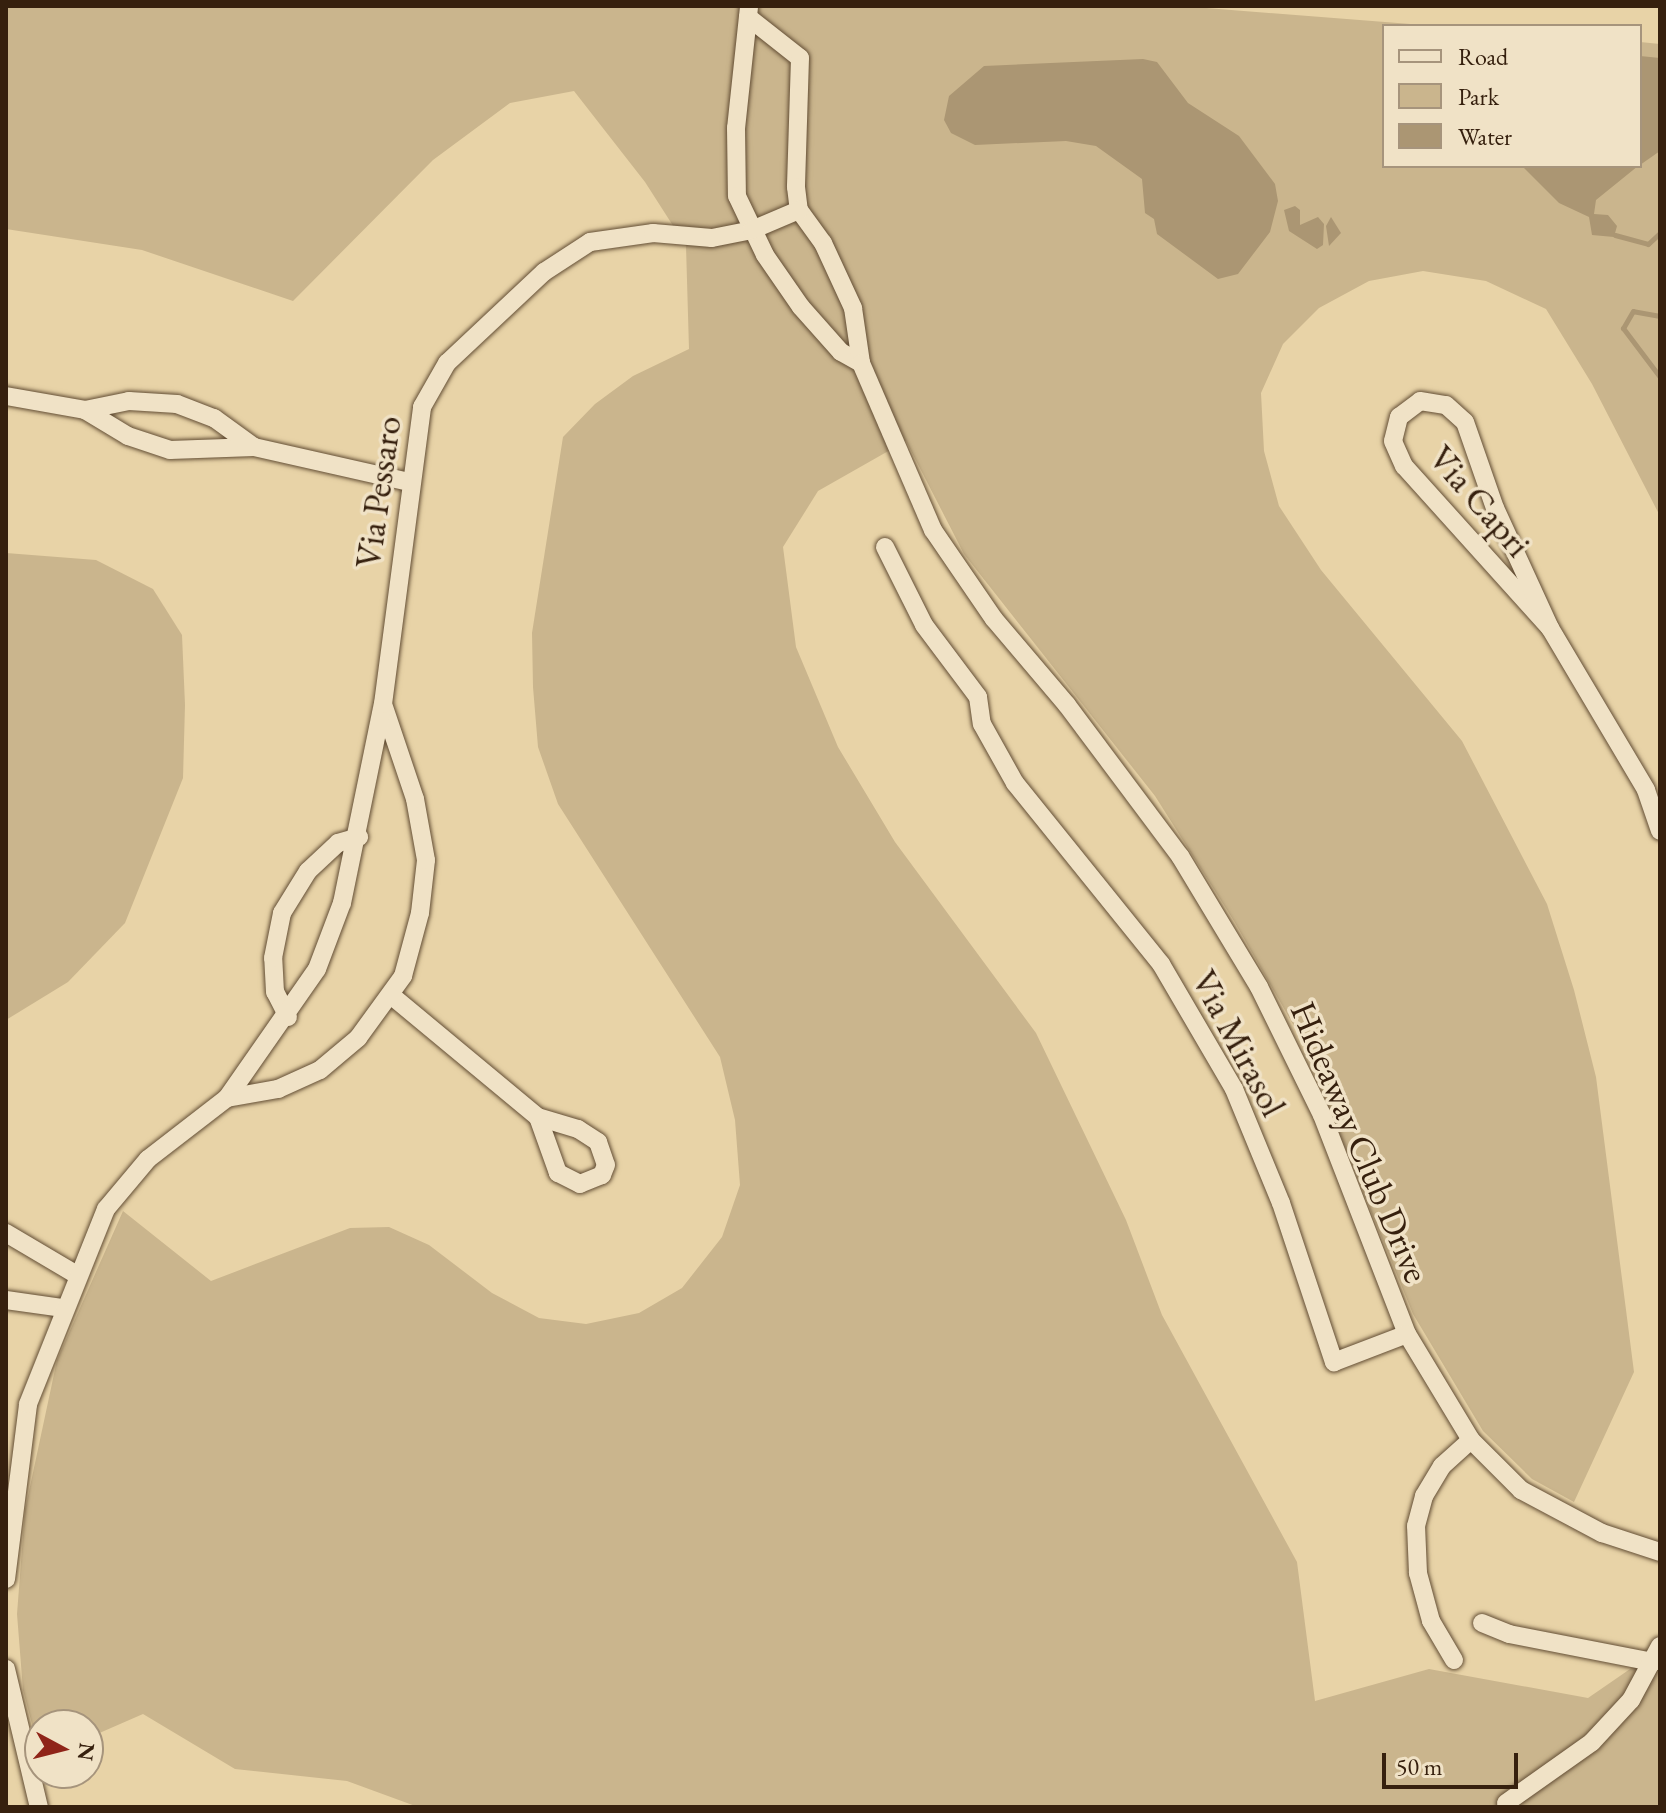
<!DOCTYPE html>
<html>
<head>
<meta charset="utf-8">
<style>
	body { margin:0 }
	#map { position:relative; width:1666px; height:1813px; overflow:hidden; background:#e8d3a7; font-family:"EB Garamond",serif }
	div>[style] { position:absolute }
	.green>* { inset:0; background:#cab58d }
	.water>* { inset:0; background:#ab9673 }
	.stream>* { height:5px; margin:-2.5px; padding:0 2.5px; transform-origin:2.5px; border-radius:2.5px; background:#ab9673 }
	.roads { filter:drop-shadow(0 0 2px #624d34) drop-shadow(0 0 2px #624d34) }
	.minor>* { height:18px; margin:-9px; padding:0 9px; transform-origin:9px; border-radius:9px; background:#f0e2c6 }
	span { translate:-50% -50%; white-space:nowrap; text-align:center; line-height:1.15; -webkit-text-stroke:7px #f0e2c6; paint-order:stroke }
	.street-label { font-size:36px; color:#36200e }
	.frame { position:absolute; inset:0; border:8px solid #36200e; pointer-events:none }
	.legend { position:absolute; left:1382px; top:24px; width:260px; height:144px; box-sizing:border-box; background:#f0e2c6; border:2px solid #a6947c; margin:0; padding:10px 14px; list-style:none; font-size:24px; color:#36200e }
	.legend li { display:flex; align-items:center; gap:16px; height:40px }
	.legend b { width:40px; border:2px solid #a6947c }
	.north { position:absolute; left:24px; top:1709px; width:80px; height:80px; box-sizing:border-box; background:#f0e2c6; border:2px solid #a6947c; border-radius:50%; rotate:97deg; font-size:22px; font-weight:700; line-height:32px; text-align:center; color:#36200e }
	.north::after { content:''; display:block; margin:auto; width:28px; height:36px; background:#8f2418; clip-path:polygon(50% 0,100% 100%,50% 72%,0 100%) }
	.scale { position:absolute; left:1382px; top:1753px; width:136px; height:36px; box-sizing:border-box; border:4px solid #36200e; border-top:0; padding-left:10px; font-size:24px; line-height:28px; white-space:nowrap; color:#36200e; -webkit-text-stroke:6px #f0e2c6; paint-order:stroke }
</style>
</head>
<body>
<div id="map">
	<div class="green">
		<div style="clip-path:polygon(6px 6px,1181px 6px,1436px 26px,1384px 26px,1384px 166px,1640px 166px,1640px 42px,1660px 44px,1660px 516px,1592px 384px,1546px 309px,1486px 281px,1423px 271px,1369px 281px,1319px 308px,1283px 344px,1261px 393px,1264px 451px,1279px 506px,1321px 570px,1462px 741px,1547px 904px,1574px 990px,1596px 1077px,1634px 1372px,1574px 1502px,1532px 1479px,1483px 1431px,1413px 1314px,1298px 1033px,1234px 921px,1155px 796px,964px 554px,906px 441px,818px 491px,783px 547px,796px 647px,838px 747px,895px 842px,1036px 1033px,1126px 1220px,1162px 1315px,1297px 1562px,1315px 1701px,1429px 1669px,1588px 1698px,1633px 1667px,1660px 1668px,1660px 1807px,418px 1807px,347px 1781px,235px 1769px,143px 1714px,88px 1738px,88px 1725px,40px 1725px,40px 1754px,23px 1690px,17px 1614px,25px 1510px,57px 1360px,123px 1211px,211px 1281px,350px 1228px,389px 1227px,429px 1245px,492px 1293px,539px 1318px,586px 1324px,639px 1313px,682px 1288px,722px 1237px,740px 1185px,735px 1120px,720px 1057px,558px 804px,538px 747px,533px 687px,532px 633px,563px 437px,595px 404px,633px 376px,689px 349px,686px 246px,645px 182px,574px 91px,510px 103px,433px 160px,293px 301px,142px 250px,6px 229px)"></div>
		<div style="clip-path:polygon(6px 553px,96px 560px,153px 589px,182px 635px,185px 705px,183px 778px,125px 923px,68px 982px,6px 1020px)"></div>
	</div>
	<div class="water">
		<div style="clip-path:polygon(1640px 56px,1660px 58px,1660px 151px,1640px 165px)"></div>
		<div style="clip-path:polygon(1143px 59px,1157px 62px,1188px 103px,1239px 136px,1275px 184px,1278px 201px,1270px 232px,1238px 274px,1218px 279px,1157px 234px,1154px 219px,1145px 213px,1142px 179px,1096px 146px,1066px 141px,975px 145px,951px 133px,944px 120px,949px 96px,984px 66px)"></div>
		<div style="clip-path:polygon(1522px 166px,1638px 166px,1596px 200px,1594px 214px,1608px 215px,1617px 226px,1614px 237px,1592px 235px,1589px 217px,1559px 203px)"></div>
		<div style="clip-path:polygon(1295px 206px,1300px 210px,1300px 225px,1318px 217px,1324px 224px,1323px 245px,1317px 249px,1289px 231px,1284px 210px)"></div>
		<div style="clip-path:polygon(1331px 217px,1341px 233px,1329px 246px,1326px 226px)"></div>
	</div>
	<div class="stream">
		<div style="left:1615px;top:235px;width:34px;rotate:15deg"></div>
		<div style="left:1648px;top:244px;width:16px;rotate:-43deg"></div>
		<div style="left:1660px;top:316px;width:27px;rotate:-170deg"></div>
		<div style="left:1633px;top:311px;width:20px;rotate:120deg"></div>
		<div style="left:1623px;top:328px;width:61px;rotate:52.9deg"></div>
	</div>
	<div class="roads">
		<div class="minor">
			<div style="left:749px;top:7px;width:122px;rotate:96.1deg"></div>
			<div style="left:736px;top:128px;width:68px;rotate:89.2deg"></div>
			<div style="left:737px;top:196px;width:65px;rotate:64.6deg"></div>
			<div style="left:765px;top:255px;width:63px;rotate:55.3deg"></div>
			<div style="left:801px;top:307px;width:60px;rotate:48.4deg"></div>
			<div style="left:841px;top:352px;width:23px;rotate:29deg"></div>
			<div style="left:748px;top:17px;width:66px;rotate:38.3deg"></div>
			<div style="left:800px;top:58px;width:129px;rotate:91.8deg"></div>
			<div style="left:796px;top:187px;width:23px;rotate:83deg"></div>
			<div style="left:799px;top:210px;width:41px;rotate:54deg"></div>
			<div style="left:823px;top:243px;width:72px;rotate:65.2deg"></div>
			<div style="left:853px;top:308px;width:56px;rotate:81.7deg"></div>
			<div style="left:861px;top:363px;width:182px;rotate:66.7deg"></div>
			<div style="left:933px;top:530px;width:108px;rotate:55.6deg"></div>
			<div style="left:994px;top:619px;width:113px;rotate:49.7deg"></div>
			<div style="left:1067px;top:705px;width:189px;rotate:53.2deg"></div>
			<div style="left:1180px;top:856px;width:153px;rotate:58.9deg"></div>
			<div style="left:1259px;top:987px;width:143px;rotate:63.8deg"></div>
			<div style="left:1322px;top:1115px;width:235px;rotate:68.8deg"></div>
			<div style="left:1407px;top:1334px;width:124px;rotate:58.9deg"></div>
			<div style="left:1471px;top:1440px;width:71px;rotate:45deg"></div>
			<div style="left:1521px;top:1490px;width:92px;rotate:28deg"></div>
			<div style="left:1602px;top:1533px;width:61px;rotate:18.1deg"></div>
			<div style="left:6px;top:396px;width:80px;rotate:10deg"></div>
			<div style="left:85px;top:410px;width:50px;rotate:31.2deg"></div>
			<div style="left:128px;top:436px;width:44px;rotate:18.4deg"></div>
			<div style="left:170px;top:450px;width:84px;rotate:-2deg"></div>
			<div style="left:254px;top:447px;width:159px;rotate:12.7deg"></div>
			<div style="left:85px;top:410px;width:45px;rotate:-11.6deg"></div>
			<div style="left:129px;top:401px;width:48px;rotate:3.6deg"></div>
			<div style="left:177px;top:404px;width:40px;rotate:21deg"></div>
			<div style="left:214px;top:418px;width:49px;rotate:35.9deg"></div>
			<div style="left:885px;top:547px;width:87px;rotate:63.4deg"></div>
			<div style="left:924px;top:625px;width:90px;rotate:53.1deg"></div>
			<div style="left:978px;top:697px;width:27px;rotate:82deg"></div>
			<div style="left:982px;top:724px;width:68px;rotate:60.8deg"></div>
			<div style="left:1015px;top:783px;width:233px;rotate:51.1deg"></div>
			<div style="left:1161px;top:964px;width:145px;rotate:59.7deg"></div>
			<div style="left:1234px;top:1089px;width:123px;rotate:67.6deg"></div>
			<div style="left:1281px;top:1203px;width:168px;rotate:71.6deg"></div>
			<div style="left:1334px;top:1362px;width:78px;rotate:-21deg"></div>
			<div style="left:1550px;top:628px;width:218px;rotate:-132deg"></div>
			<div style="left:1404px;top:466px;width:27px;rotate:-114deg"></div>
			<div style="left:1393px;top:441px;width:25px;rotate:-76deg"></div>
			<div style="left:1399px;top:417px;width:26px;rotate:-37deg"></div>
			<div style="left:1420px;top:401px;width:26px;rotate:9deg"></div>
			<div style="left:1446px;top:405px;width:25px;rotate:42deg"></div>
			<div style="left:1465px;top:422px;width:91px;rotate:70.8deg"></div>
			<div style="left:1495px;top:508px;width:132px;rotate:65.4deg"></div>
			<div style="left:1550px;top:628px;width:188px;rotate:59.3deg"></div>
			<div style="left:1646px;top:790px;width:43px;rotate:71.1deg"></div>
			<div style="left:392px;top:996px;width:190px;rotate:39.7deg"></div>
			<div style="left:538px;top:1117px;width:42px;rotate:16.7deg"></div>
			<div style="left:578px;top:1129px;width:24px;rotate:33deg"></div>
			<div style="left:598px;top:1142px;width:24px;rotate:71deg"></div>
			<div style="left:606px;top:1165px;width:11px;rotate:112deg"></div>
			<div style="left:602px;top:1175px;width:24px;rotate:158deg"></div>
			<div style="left:580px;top:1184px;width:25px;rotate:-153deg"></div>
			<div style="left:558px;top:1173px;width:59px;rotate:-109.7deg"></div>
			<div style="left:288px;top:1017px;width:28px;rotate:-117deg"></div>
			<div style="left:275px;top:992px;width:34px;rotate:-93deg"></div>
			<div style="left:273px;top:958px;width:46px;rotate:-78.7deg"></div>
			<div style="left:282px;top:913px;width:49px;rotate:-58.2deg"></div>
			<div style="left:308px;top:871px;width:41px;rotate:-43deg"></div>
			<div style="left:338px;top:843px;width:22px;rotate:-16deg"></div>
			<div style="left:227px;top:1098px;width:52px;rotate:-10deg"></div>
			<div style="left:278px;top:1089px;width:46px;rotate:-24.3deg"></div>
			<div style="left:320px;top:1070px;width:50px;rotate:-40.1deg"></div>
			<div style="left:358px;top:1038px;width:77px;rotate:-54deg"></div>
			<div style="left:403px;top:976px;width:65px;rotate:-74.9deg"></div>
			<div style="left:420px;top:913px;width:53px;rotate:-83.5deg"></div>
			<div style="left:426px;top:860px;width:62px;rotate:-100.2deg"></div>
			<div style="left:415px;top:799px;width:97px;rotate:-108.6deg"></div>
			<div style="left:6px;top:1233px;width:82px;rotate:30.6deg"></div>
			<div style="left:6px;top:1300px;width:58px;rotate:8deg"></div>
			<div style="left:6px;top:1579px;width:176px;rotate:-82.8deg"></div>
			<div style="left:28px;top:1404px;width:210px;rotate:-68.2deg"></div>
			<div style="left:106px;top:1209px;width:65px;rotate:-50deg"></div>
			<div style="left:148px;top:1159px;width:100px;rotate:-37.7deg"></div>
			<div style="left:227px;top:1098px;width:157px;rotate:-55.1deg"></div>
			<div style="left:317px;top:969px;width:71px;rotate:-69.3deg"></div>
			<div style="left:342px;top:903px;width:203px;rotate:-78.4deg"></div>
			<div style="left:383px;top:704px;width:300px;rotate:-82.5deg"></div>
			<div style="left:422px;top:407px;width:51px;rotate:-60.4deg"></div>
			<div style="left:447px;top:363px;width:133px;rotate:-43.2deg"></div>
			<div style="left:544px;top:272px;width:55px;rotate:-33.1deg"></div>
			<div style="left:590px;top:242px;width:64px;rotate:-8.1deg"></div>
			<div style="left:653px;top:233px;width:59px;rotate:4.8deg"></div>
			<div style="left:712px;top:238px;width:41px;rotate:-11.3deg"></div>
			<div style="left:752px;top:230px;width:51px;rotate:-23.1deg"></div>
			<div style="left:1482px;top:1623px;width:29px;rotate:22deg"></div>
			<div style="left:1509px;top:1634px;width:147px;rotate:11deg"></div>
			<div style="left:1454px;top:1660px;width:45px;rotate:-120.5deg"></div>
			<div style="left:1431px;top:1621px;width:50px;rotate:-105.2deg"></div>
			<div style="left:1418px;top:1573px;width:47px;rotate:-92.4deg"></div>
			<div style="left:1416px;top:1526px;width:31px;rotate:-75deg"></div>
			<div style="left:1424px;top:1496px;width:35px;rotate:-59deg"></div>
			<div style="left:1442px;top:1466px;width:39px;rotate:-42deg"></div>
			<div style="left:6px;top:1669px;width:142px;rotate:76.6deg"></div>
			<div style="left:1506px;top:1803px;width:105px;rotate:-35.3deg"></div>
			<div style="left:1592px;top:1742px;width:57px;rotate:-47.1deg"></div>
			<div style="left:1631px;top:1700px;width:61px;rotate:-61.8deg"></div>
		</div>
	</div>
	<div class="street-label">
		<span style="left:378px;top:492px;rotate:-82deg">Via Pessaro</span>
		<span style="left:1480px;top:501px;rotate:49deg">Via Capri</span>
		<span style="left:1239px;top:1043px;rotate:62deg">Via Mirasol</span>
		<span style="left:1360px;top:1142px;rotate:67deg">Hideaway Club Drive</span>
	</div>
	<div class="frame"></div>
	<ul class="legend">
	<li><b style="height:10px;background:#f0e2c6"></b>Road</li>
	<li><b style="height:22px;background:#cab58d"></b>Park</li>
	<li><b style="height:22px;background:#ab9673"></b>Water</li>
	</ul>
	<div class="north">N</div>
	<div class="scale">50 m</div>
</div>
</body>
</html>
